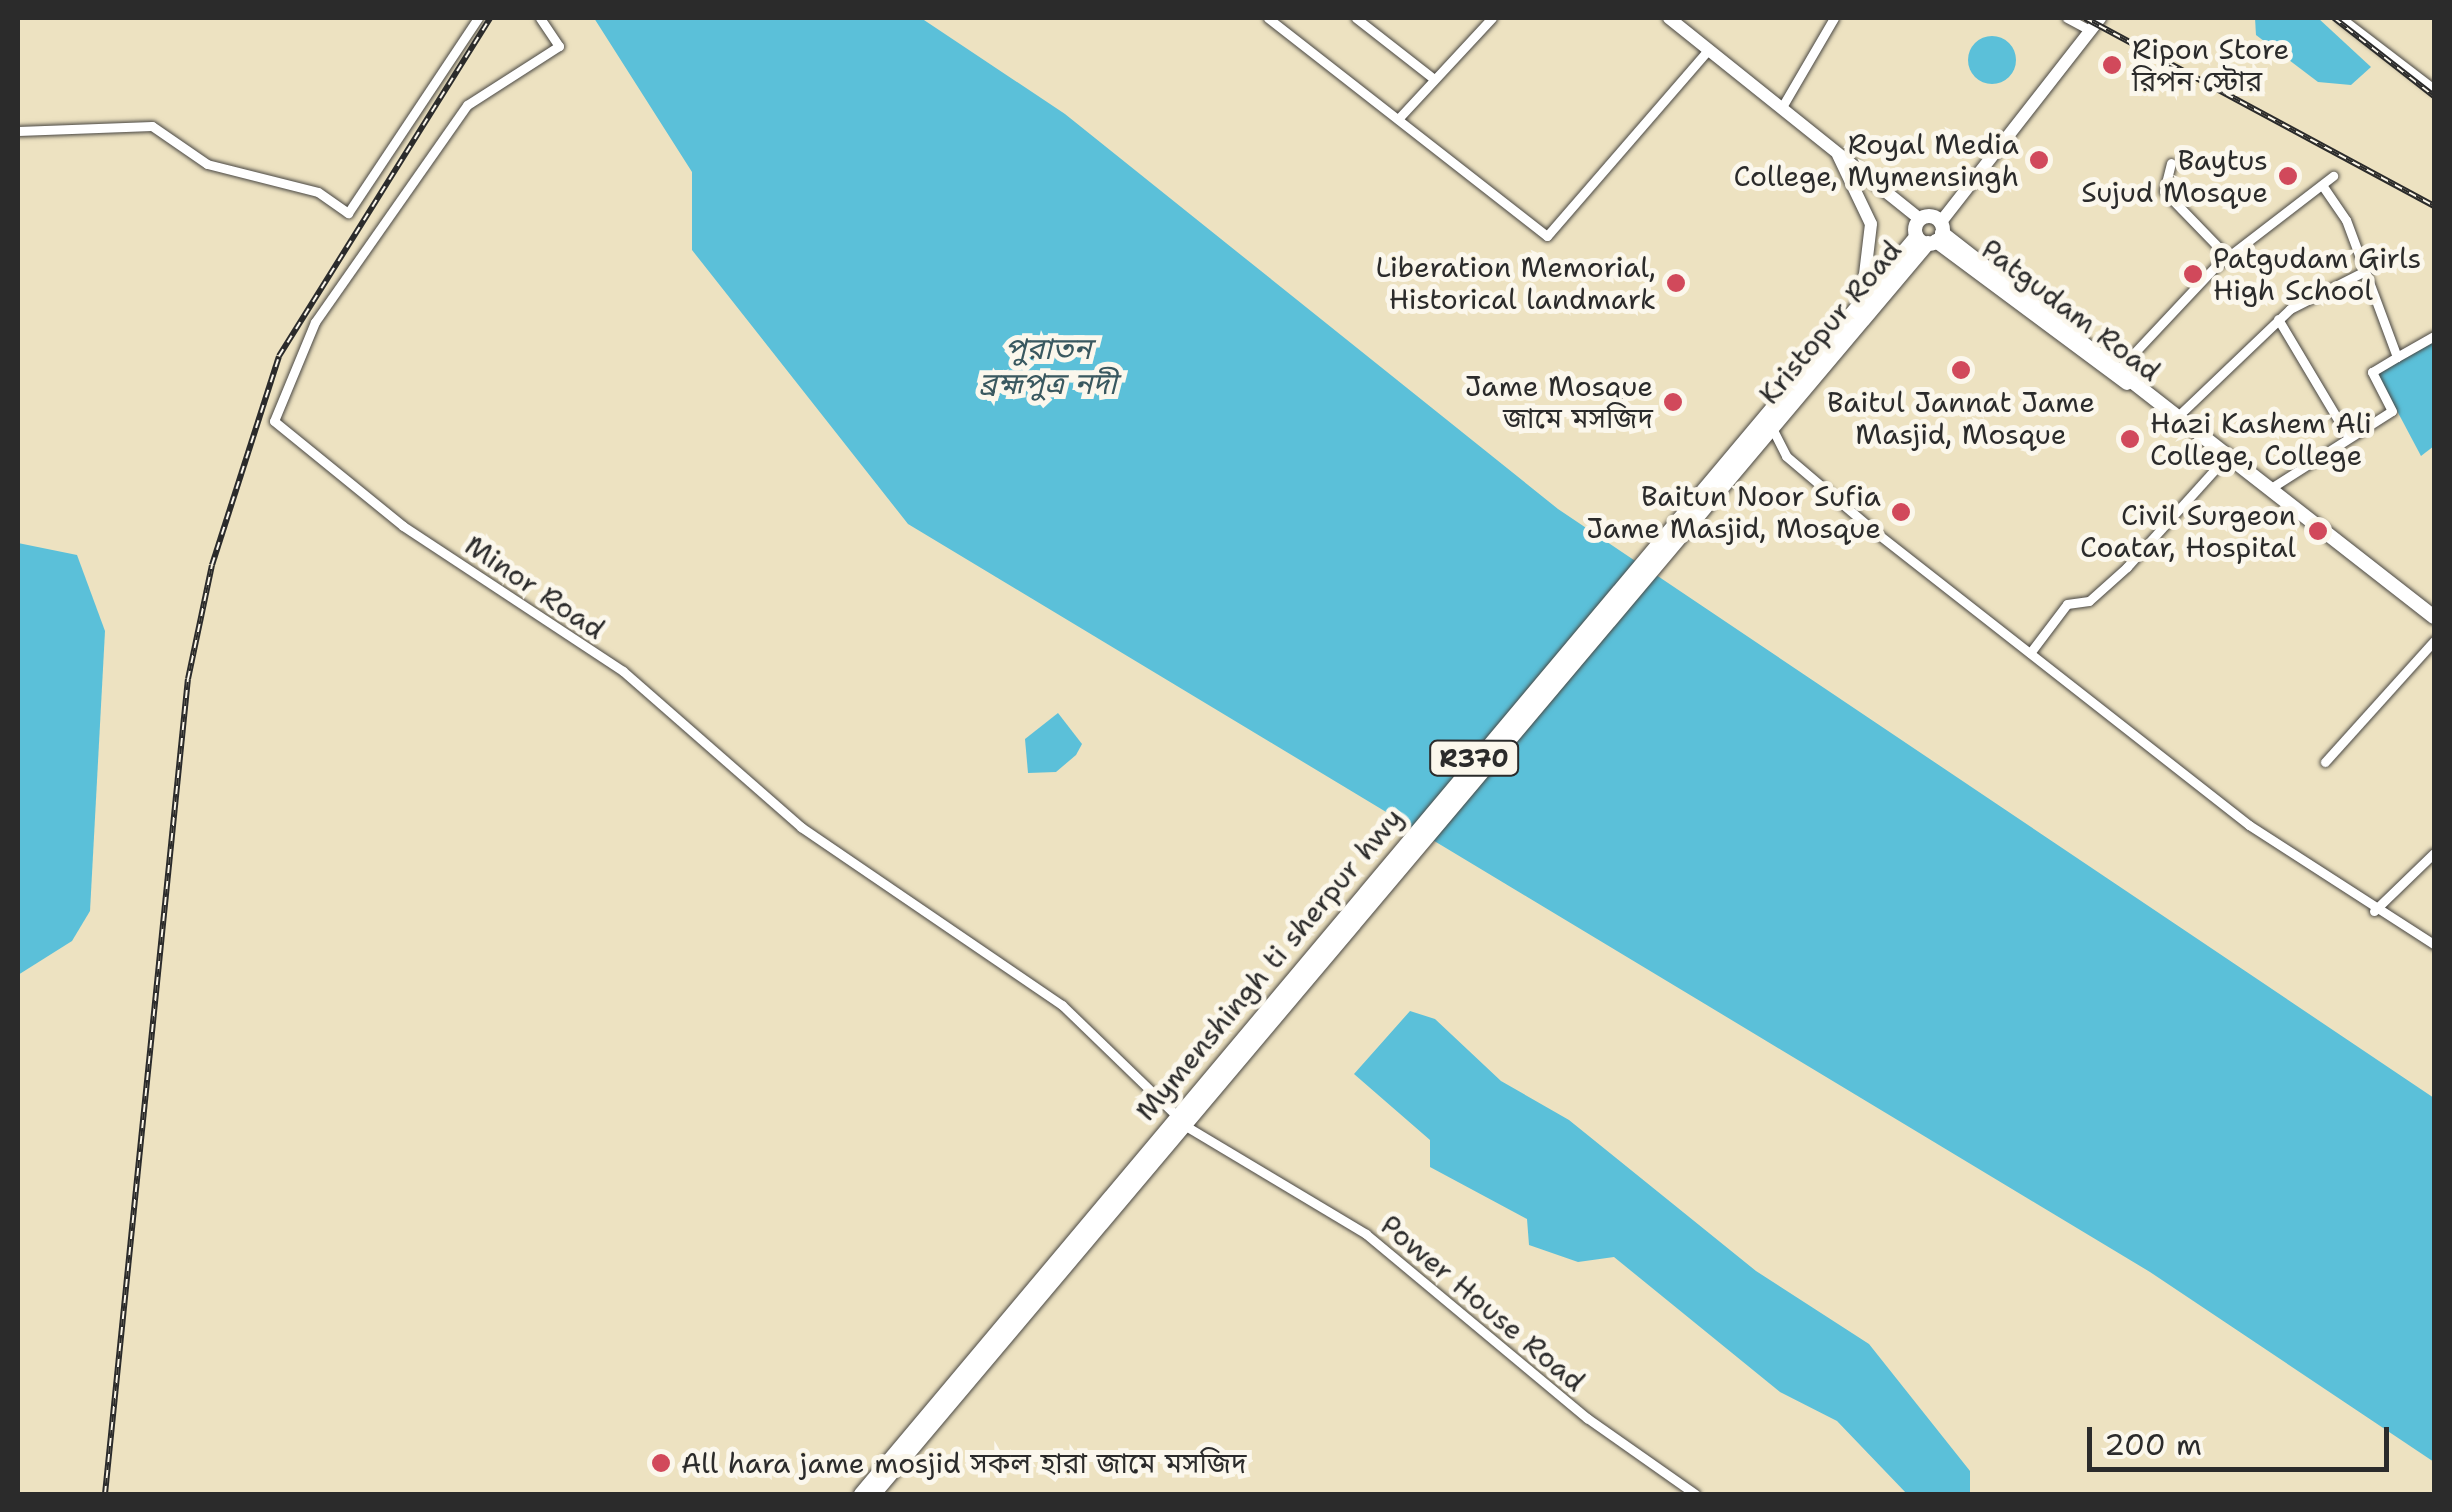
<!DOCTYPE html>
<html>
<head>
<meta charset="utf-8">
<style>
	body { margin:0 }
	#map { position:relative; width:2452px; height:1512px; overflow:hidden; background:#ede2c1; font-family:"Shantell Sans","Noto Sans Bengali",sans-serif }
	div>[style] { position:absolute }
	.water>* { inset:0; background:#5bc0d9 }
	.round { border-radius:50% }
	.roads { filter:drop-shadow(0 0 2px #484642) drop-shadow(0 0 2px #484642) }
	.minor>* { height:9px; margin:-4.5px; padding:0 4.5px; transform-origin:4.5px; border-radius:4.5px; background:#fff }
	.secondary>* { height:12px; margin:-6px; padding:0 6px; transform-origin:6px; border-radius:6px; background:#fff }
	.primary>* { height:14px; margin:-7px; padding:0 7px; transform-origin:7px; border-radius:7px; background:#fff }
	.primary>.ring { margin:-7px; padding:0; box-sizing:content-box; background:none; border:14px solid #fff; border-radius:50% }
	.rail>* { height:6px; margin-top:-3px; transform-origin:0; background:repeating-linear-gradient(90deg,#fbf7ec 0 8px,#2b2b2b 0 16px); box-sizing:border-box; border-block:2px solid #2b2b2b }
	.dots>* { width:28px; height:28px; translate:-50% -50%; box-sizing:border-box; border:5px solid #fbf7ec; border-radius:50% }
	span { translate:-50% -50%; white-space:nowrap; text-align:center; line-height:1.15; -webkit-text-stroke:10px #fbf7ec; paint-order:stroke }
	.shield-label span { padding:2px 8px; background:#fbf7ec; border:2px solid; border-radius:8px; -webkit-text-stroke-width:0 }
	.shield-label { font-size:25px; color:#2b2b2b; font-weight:700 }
	.poi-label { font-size:28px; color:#2b2b2b }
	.left { translate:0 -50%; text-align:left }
	.right { translate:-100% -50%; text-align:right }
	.street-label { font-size:28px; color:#2b2b2b }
	.water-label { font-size:30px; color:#39585f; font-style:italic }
	.frame { position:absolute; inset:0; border:20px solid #2b2b2b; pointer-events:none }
	.scale { position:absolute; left:2087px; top:1427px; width:302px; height:45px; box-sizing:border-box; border:5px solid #2b2b2b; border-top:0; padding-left:12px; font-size:30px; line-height:35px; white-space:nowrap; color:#2b2b2b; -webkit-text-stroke:8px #fbf7ec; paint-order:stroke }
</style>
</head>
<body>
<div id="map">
	<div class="water">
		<div style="clip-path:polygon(594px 18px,921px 18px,1065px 114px,1558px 509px,2434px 1098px,2434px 1462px,2150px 1272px,908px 524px,692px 250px,692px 172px)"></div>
		<div style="clip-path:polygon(2255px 18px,2318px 18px,2371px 67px,2351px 85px,2318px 82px,2256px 35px)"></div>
		<div class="round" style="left:1968px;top:36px;width:48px;height:48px"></div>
		<div style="clip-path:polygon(2434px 342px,2434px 446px,2421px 456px,2377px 373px)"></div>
		<div style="clip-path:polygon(18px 543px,77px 555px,105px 631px,90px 911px,72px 941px,18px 975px)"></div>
		<div style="clip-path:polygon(1058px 713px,1082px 744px,1076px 755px,1056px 772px,1028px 773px,1025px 739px)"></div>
		<div style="clip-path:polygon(1410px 1011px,1435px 1019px,1501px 1081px,1569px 1120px,1756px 1271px,1869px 1344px,1970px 1471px,1970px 1494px,1907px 1494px,1837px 1421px,1780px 1392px,1614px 1257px,1578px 1262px,1529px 1245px,1527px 1219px,1430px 1167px,1430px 1140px,1354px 1074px)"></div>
	</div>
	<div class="roads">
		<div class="minor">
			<div style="left:540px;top:18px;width:34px;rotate:56deg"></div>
			<div style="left:559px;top:46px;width:109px;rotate:147.3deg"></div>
			<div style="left:467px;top:105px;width:265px;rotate:125deg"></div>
			<div style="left:315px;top:322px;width:107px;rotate:112.5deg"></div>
			<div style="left:274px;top:421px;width:166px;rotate:39.1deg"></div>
			<div style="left:403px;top:526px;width:263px;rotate:33.4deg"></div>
			<div style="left:623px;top:671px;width:237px;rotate:41.2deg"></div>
			<div style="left:801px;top:827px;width:316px;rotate:34.3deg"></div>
			<div style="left:1062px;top:1005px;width:157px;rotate:44deg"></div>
			<div style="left:1268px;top:18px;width:354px;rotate:38deg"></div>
			<div style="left:1547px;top:236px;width:247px;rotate:-49.1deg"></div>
			<div style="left:1356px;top:18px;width:99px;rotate:38deg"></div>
			<div style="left:2067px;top:18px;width:26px;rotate:28deg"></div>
			<div style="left:2341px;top:18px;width:117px;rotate:37.4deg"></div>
			<div style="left:1782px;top:107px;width:103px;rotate:-59.7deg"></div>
			<div style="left:1398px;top:119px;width:138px;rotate:-47.1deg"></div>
			<div style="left:18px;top:131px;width:134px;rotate:-2.1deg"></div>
			<div style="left:152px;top:126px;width:67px;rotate:34.6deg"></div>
			<div style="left:207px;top:164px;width:114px;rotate:14.2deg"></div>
			<div style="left:318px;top:192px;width:37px;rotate:35deg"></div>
			<div style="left:348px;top:213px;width:234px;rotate:-56.3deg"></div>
			<div style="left:2171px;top:163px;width:29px;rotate:104deg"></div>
			<div style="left:2164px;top:191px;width:92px;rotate:45.9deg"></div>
			<div style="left:2278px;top:319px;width:133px;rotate:59.2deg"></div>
			<div style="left:2397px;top:357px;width:43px;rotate:-29.6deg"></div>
			<div style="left:2121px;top:367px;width:139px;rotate:-46.8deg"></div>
			<div style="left:2216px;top:266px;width:148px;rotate:-37.6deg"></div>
			<div style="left:2178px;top:416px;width:155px;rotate:-43.7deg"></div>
			<div style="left:2290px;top:309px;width:82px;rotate:-26.9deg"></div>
			<div style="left:1773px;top:430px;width:29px;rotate:63deg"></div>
			<div style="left:1786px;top:456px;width:116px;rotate:40.4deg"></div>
			<div style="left:1874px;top:531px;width:477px;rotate:38.1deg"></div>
			<div style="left:2249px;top:825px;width:220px;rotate:32.8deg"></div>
			<div style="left:2271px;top:488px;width:143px;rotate:-32.5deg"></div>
			<div style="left:2392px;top:411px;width:44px;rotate:-117.1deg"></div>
			<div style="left:2372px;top:372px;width:29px;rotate:-31deg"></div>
			<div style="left:2397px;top:357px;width:146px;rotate:-110.4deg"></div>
			<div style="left:2346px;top:220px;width:42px;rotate:-124.4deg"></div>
			<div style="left:2030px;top:653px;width:61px;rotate:-52.9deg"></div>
			<div style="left:2067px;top:604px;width:22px;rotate:-8deg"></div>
			<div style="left:2089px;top:601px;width:51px;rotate:-41.8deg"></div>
			<div style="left:2127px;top:567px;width:151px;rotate:-48deg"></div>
			<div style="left:2325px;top:762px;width:163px;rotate:-48deg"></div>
			<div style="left:2374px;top:911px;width:83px;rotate:-44deg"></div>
			<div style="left:1184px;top:1125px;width:212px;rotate:30.9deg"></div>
			<div style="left:1366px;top:1234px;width:288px;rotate:39.8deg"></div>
			<div style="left:1587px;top:1418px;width:132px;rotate:35.1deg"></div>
		</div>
		<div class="secondary">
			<div style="left:1669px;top:18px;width:322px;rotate:38.7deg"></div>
			<div style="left:1838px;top:155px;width:76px;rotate:64.4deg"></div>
			<div style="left:1871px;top:224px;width:77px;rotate:96.8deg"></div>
			<div style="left:1940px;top:223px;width:260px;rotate:-52deg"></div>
		</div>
		<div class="primary">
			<div class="ring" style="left:1915px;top:216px;width:14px;height:14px"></div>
			<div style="left:1942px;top:233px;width:624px;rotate:37.97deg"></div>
			<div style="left:1936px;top:241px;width:238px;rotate:36.6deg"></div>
			<div style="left:861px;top:1494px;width:1642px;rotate:-49.99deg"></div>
			<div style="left:874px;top:1494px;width:1636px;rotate:-49.88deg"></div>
		</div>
	</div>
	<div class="rail">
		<div style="left:2085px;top:18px;width:396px;rotate:28.3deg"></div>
		<div style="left:2334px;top:18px;width:127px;rotate:38deg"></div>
		<div style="left:105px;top:1494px;width:819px;rotate:-84.19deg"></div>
		<div style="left:188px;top:679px;width:116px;rotate:-78.1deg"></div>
		<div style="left:212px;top:565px;width:219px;rotate:-72.2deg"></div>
		<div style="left:279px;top:356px;width:398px;rotate:-58deg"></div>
	</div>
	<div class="dots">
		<div style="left:2112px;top:65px;background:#d1495b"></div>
		<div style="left:2039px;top:160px;background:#d1495b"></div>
		<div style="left:2288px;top:176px;background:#d1495b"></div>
		<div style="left:2193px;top:274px;background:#d1495b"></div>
		<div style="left:1676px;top:283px;background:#d1495b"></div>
		<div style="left:1961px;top:370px;background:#d1495b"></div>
		<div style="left:1673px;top:402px;background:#d1495b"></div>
		<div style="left:2130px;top:439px;background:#d1495b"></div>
		<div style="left:1901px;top:512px;background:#d1495b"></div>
		<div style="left:2318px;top:531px;background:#d1495b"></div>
		<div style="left:661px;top:1463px;background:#d1495b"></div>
	</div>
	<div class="shield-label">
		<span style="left:1474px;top:758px">R370</span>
	</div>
	<div class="poi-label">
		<span class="left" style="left:2132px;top:65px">Ripon Store<br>রিপন স্টোর</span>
		<span class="right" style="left:2019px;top:160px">Royal Media<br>College, Mymensingh</span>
		<span class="right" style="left:2268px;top:176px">Baytus<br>Sujud Mosque</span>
		<span class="left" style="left:2213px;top:274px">Patgudam Girls<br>High School</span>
		<span class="right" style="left:1656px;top:283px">Liberation Memorial,<br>Historical landmark</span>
		<span class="right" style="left:1653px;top:402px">Jame Mosque<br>জামে মসজিদ</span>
		<span style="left:1961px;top:418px">Baitul Jannat Jame<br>Masjid, Mosque</span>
		<span class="left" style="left:2150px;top:439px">Hazi Kashem Ali<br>College, College</span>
		<span class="right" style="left:1881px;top:512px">Baitun Noor Sufia<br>Jame Masjid, Mosque</span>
		<span class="right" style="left:2296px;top:531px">Civil Surgeon<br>Coatar, Hospital</span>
		<span class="left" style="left:681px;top:1463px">All hara jame mosjid সকল হারা জামে মসজিদ</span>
	</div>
	<div class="street-label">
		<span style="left:2071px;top:310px;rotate:37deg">Patgudam Road</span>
		<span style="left:1830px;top:322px;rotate:-50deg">Kristopur Road</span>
		<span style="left:535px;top:587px;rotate:34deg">Minor Road</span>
		<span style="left:1269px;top:964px;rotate:-50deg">Mymenshingh ti sherpur hwy</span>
		<span style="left:1483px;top:1303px;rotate:40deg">Power House Road</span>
	</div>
	<div class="water-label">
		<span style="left:1048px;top:366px">পুরাতন<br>ব্রহ্মপুত্র নদী</span>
	</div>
	<div class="frame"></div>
	<div class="scale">200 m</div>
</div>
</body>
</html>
